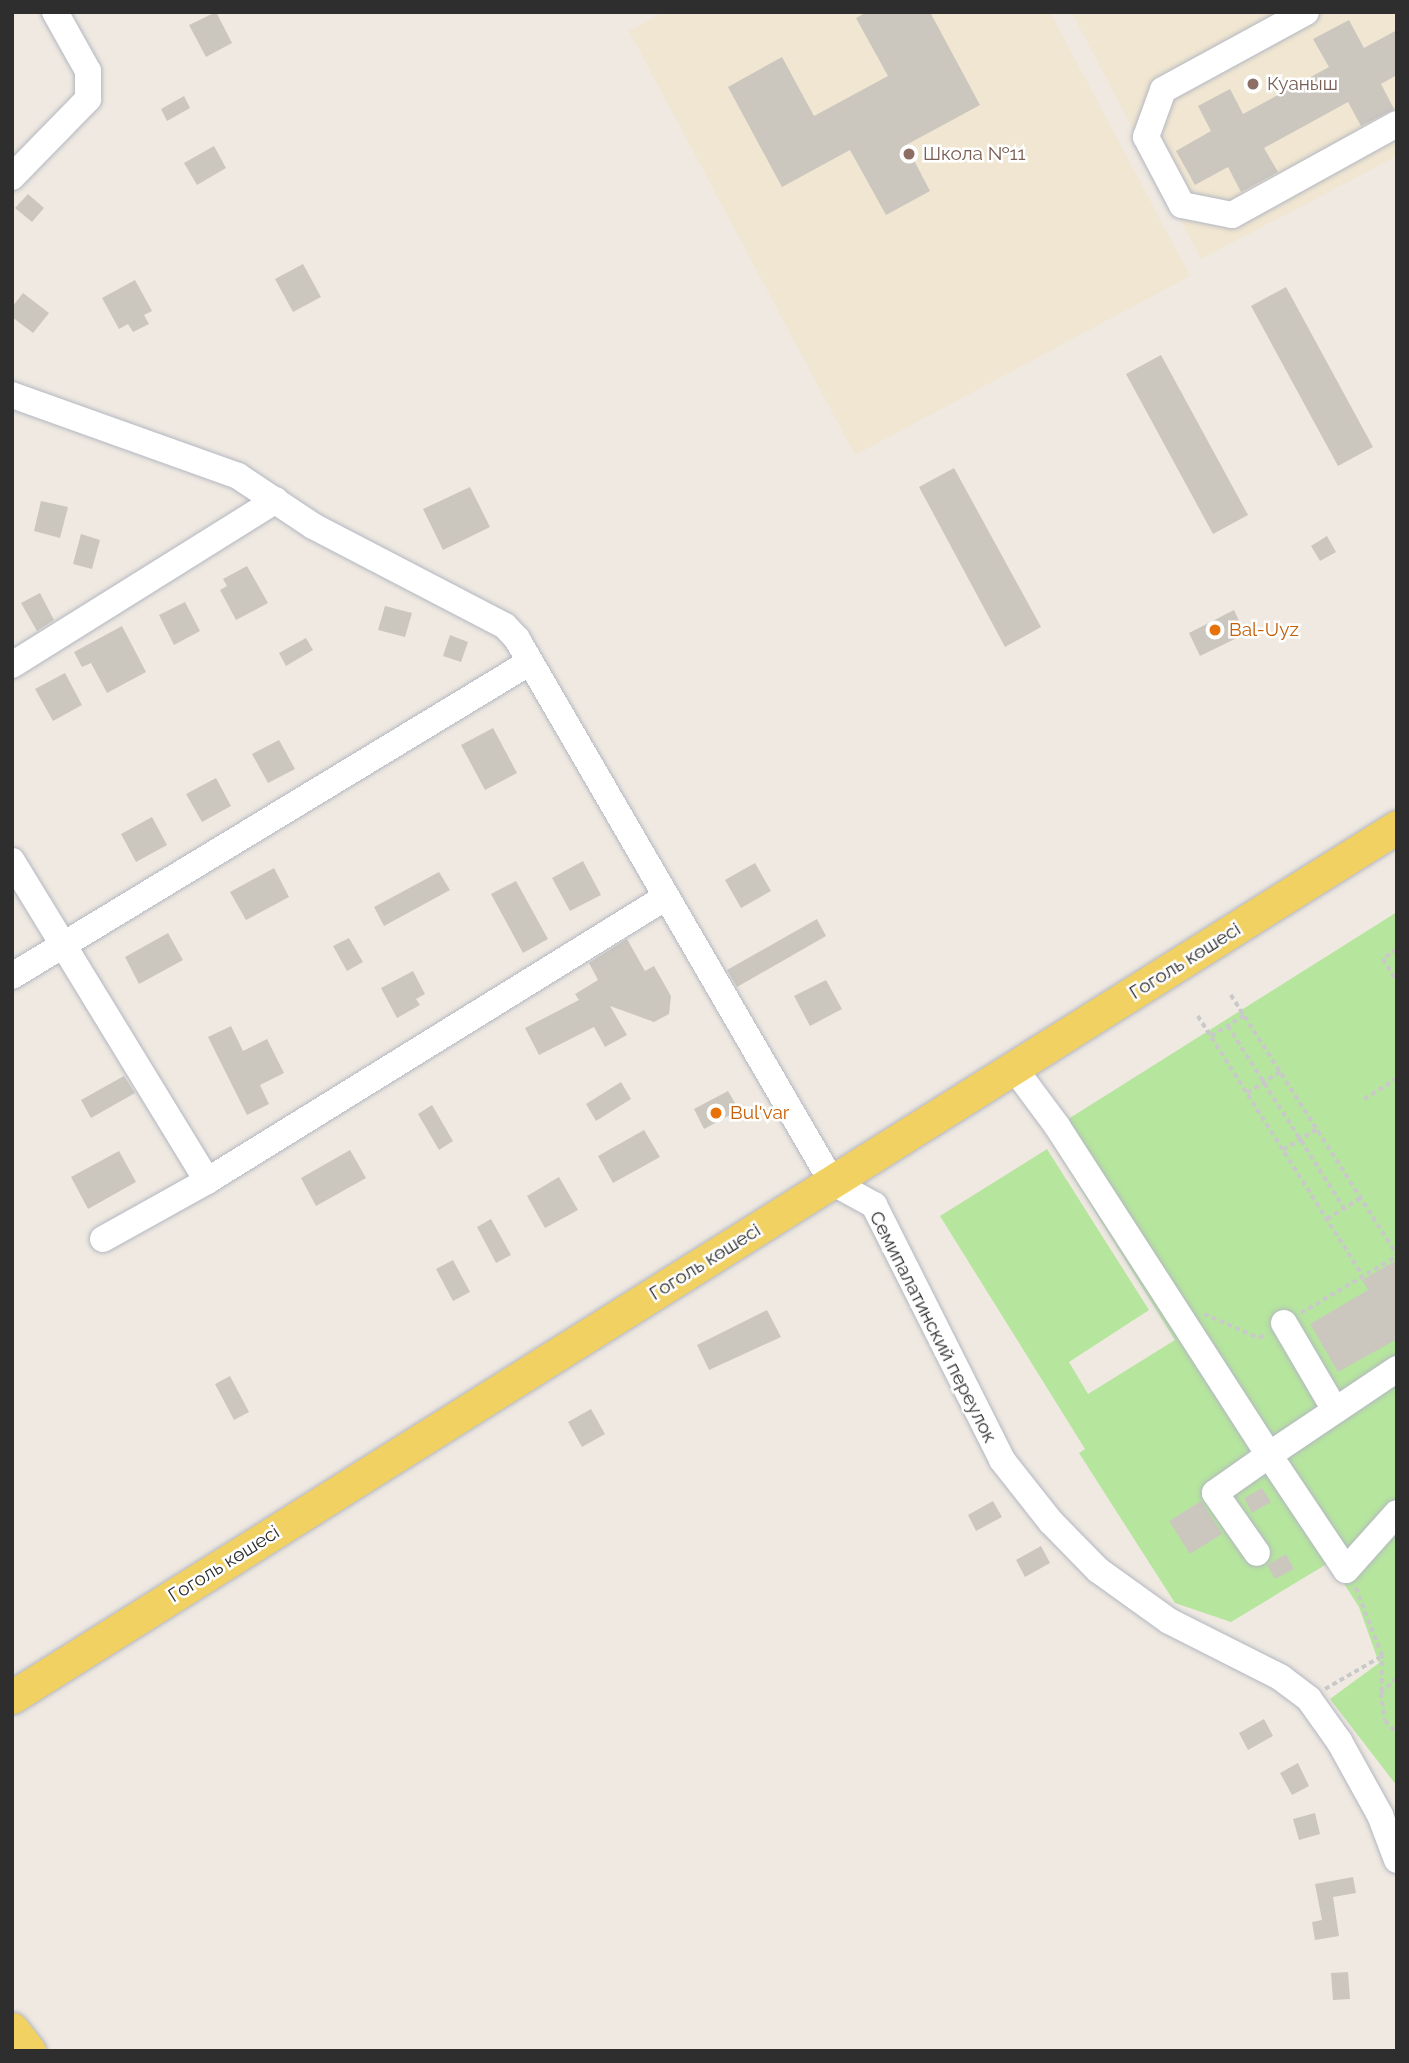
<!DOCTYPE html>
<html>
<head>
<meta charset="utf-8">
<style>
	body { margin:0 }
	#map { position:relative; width:1409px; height:2063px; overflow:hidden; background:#efe9e1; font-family:Raleway,sans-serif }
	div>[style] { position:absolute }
	.education>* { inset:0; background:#f0e6d1 }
	.green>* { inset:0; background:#b6e59e }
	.building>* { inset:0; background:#cbc7bf }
	.path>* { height:3.5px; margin-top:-1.75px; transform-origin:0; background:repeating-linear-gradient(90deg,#c9c9c9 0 5px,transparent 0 8.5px) }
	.roads { filter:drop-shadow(0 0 2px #b4b7c1) drop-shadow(0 0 2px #b4b7c1) }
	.minor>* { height:26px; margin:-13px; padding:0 13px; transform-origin:13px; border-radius:13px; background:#fff }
	.major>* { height:33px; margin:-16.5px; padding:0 16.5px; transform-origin:16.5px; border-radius:16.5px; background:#f2d163 }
	.dots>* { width:19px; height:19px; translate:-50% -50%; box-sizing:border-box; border:4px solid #fff; border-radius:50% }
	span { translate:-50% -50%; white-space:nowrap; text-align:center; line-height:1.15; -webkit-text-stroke:5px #fff; paint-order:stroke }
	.education-label { font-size:19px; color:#785e54 }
	.left { translate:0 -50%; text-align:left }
	.food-label { font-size:19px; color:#c56008 }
	.street-label { font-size:19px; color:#2e2e2e }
	.frame { position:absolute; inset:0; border:14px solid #2e2e2e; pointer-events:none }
</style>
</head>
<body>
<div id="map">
	<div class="education">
		<div style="clip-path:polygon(664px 12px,1050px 12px,1190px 276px,855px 455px,629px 31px)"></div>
		<div style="clip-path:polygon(1397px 12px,1397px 156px,1201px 259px,1072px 13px)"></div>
	</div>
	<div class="green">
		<div style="clip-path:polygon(1397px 912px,1397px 1786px,1330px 1699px,1379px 1663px,1359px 1607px,1330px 1562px,1231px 1622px,1175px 1603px,1079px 1453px,1085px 1449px,940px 1216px,1047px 1149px,1149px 1310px,1069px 1362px,1088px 1394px,1175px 1340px,1046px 1133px)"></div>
	</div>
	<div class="building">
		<div style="clip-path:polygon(216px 12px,232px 43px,206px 57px,189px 25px)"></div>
		<div style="clip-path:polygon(867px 12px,930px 12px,980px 105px,906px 145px,930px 191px,886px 215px,850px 150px,782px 187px,728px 87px,782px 57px,814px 116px,888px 76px,856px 18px)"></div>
		<div style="clip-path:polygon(1349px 20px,1364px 48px,1397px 30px,1397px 75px,1381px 84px,1394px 109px,1361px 126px,1348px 102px,1264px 148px,1278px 172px,1241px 192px,1228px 167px,1195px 185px,1176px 151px,1211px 131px,1198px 106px,1230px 89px,1243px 114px,1329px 67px,1313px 39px)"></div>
		<div style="clip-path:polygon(184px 96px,190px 108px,167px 121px,161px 109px)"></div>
		<div style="clip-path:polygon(214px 146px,226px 168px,197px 185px,184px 163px)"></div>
		<div style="clip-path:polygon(28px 194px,44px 208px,32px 222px,15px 208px)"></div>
		<div style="clip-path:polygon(303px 264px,321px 297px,293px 312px,275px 279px)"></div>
		<div style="clip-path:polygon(135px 280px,152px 311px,144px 315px,149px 324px,133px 332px,128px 324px,119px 329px,102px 298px)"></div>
		<div style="clip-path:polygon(1286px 287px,1373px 447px,1338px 466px,1251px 306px)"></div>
		<div style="clip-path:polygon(23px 293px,49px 313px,33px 333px,12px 317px,12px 307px)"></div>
		<div style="clip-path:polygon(1161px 355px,1248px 515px,1213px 534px,1126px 374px)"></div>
		<div style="clip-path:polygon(954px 468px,1041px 627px,1005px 647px,919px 487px)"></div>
		<div style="clip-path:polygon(470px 487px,490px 527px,443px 550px,423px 509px)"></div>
		<div style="clip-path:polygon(41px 501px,68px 507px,60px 538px,34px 531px)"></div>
		<div style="clip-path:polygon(81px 534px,100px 540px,92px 569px,73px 564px)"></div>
		<div style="clip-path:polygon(1327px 536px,1336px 552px,1320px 561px,1311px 546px)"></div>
		<div style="clip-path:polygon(247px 566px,268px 603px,236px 620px,220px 590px,227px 586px,223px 579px)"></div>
		<div style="clip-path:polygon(40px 593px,54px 620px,37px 631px,21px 603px)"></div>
		<div style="clip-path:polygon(185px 602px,200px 631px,174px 645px,159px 615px)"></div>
		<div style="clip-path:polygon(385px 606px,412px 613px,405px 637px,378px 630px)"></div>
		<div style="clip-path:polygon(1234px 610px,1245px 634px,1200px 656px,1189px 633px)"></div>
		<div style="clip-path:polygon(122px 626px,146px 672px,107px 693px,91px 663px,82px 667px,74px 652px)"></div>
		<div style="clip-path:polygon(450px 635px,468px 642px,461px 662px,443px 656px)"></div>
		<div style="clip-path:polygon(306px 638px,313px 650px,286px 666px,279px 653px)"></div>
		<div style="clip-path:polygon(65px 673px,82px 705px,53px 721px,35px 689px)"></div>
		<div style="clip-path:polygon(493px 728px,517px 773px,485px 790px,461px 745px)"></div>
		<div style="clip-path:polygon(279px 740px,295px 769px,268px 783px,252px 754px)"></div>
		<div style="clip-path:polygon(216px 778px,231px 806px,202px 822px,186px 794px)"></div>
		<div style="clip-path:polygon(152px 817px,167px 845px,136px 862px,121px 834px)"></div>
		<div style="clip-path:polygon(583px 861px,601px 895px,570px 911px,552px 878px)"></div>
		<div style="clip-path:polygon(755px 863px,771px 891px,741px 908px,725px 880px)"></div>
		<div style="clip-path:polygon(274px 868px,289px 897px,246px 920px,230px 892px)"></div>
		<div style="clip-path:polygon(439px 872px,450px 890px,384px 926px,374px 907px)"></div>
		<div style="clip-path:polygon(516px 881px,548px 939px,523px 953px,491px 894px)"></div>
		<div style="clip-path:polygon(817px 919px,826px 936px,737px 987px,727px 970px)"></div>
		<div style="clip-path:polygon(168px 933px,183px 960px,139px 984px,125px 957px)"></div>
		<div style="clip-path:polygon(349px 938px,363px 962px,347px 971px,333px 946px)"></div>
		<div style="clip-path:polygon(627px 939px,645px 971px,654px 966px,671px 996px,669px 1014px,654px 1022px,610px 1006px,627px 1035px,605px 1047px,594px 1027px,539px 1055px,525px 1028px,579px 1000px,575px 994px,598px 980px,589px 963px)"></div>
		<div style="clip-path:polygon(413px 971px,425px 994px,416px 999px,420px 1005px,397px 1018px,381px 988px)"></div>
		<div style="clip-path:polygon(826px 980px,842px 1009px,810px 1026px,794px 996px)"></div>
		<div style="clip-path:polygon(231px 1026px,243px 1051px,267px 1039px,284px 1073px,260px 1085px,269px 1104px,247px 1115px,208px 1037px)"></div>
		<div style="clip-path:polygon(124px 1076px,135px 1093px,91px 1118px,81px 1100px)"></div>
		<div style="clip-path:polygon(621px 1082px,631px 1099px,596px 1121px,586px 1104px)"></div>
		<div style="clip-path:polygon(728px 1091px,739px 1110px,704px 1129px,694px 1109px)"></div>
		<div style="clip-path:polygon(432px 1105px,453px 1141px,439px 1150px,418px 1114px)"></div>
		<div style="clip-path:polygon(644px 1130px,660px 1157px,613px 1183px,598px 1156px)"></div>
		<div style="clip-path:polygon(350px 1150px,366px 1178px,316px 1206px,301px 1178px)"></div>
		<div style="clip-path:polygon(119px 1151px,136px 1182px,88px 1209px,71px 1177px)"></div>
		<div style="clip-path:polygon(559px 1177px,578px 1210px,545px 1228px,527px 1196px)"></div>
		<div style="clip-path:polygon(491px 1219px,511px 1255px,496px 1263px,477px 1227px)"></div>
		<div style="clip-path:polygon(453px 1260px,470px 1292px,453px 1301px,436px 1269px)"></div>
		<div style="clip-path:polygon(1397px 1260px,1397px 1339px,1338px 1372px,1310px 1324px,1368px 1290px,1362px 1280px)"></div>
		<div style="clip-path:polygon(767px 1310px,781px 1337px,709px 1370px,697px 1345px)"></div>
		<div style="clip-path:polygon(230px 1376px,249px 1412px,234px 1420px,215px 1384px)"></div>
		<div style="clip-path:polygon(591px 1409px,605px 1434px,582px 1447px,568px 1422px)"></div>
		<div style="clip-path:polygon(1262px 1488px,1271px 1502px,1252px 1513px,1244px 1498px)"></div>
		<div style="clip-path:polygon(993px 1501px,1002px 1517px,976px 1531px,968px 1515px)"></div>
		<div style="clip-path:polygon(1201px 1501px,1222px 1534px,1190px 1554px,1169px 1521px)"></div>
		<div style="clip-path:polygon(1041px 1546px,1050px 1563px,1025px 1577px,1016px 1560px)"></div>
		<div style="clip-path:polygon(1286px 1554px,1294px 1569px,1275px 1579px,1267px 1565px)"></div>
		<div style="clip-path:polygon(1264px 1719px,1273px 1736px,1248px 1750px,1239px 1733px)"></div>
		<div style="clip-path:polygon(1298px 1763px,1309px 1786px,1292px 1795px,1280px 1773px)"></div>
		<div style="clip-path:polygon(1315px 1813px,1320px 1834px,1299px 1840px,1293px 1819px)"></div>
		<div style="clip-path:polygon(1353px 1877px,1356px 1893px,1333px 1897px,1339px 1936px,1315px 1940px,1312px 1922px,1322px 1920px,1315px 1884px)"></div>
		<div style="clip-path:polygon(1348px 1972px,1350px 1999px,1333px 2000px,1331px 1973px)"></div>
	</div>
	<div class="path">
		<div style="left:1397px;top:950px;width:17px;rotate:147deg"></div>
		<div style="left:1383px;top:959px;width:26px;rotate:58deg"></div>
		<div style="left:1231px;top:995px;width:308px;rotate:57.4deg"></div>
		<div style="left:1198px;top:1016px;width:308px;rotate:57.6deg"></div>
		<div style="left:1228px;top:1026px;width:216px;rotate:57.5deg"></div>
		<div style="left:1211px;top:1036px;width:40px;rotate:-32deg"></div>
		<div style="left:1247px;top:1093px;width:40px;rotate:-32.9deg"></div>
		<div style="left:1364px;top:1099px;width:39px;rotate:-32deg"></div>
		<div style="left:1283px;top:1150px;width:40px;rotate:-32deg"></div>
		<div style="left:1327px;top:1219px;width:40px;rotate:-32deg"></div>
		<div style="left:1301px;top:1313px;width:112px;rotate:-30.7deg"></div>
		<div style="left:1204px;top:1314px;width:60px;rotate:23.6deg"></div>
		<div style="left:1259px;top:1338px;width:9px;rotate:-32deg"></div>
		<div style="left:1397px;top:1679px;width:21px;rotate:139deg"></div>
		<div style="left:1381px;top:1693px;width:28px;rotate:82deg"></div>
		<div style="left:1385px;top:1721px;width:17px;rotate:45deg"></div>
		<div style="left:1325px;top:1689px;width:66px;rotate:-30.1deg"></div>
		<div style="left:1382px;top:1656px;width:74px;rotate:-111.4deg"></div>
		<div style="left:1381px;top:1692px;width:36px;rotate:-88deg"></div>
	</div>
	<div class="roads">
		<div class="minor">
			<div style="left:1306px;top:12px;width:163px;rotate:151.4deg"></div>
			<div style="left:1163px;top:90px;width:50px;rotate:109.9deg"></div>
			<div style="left:1146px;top:137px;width:77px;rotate:62.1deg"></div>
			<div style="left:1182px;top:205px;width:51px;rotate:11.3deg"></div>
			<div style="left:1232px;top:215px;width:188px;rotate:-28.9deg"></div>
			<div style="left:12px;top:177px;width:109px;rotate:-45.7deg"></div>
			<div style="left:88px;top:99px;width:28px;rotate:-90deg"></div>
			<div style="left:88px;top:71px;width:68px;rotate:-119.2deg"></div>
			<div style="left:12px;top:395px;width:240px;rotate:19.7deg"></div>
			<div style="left:238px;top:476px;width:90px;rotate:33.7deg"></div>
			<div style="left:313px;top:526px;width:216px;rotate:27.5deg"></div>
			<div style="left:505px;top:626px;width:18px;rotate:47deg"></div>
			<div style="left:517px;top:639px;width:628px;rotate:59.88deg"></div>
			<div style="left:832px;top:1182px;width:48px;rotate:28.7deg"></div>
			<div style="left:874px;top:1205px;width:285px;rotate:63.3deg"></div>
			<div style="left:1002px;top:1460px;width:79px;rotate:51.7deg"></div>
			<div style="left:1051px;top:1522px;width:67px;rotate:45.6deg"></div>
			<div style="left:1098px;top:1570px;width:87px;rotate:35.7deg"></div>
			<div style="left:1169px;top:1621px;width:124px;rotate:26.8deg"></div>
			<div style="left:1280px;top:1677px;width:36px;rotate:37deg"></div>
			<div style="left:1309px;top:1699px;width:52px;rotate:54.5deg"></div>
			<div style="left:1339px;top:1741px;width:85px;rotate:61deg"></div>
			<div style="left:1380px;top:1815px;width:48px;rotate:69.3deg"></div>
			<div style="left:12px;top:665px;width:311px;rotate:-32deg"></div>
			<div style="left:12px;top:861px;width:375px;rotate:58.6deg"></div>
			<div style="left:12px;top:976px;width:606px;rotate:-31.22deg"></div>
			<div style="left:1014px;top:1068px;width:72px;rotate:53.4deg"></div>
			<div style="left:1057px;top:1126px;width:391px;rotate:57.2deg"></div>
			<div style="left:1269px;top:1455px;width:66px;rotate:144.9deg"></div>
			<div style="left:1215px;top:1493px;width:73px;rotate:55deg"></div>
			<div style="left:103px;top:1239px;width:119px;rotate:-29.1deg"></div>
			<div style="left:207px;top:1181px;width:540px;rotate:-31.75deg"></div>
			<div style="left:1284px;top:1323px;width:101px;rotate:59.6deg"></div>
			<div style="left:1397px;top:1369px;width:154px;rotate:146.1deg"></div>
			<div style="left:1269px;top:1455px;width:138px;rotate:56.2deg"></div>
			<div style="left:1346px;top:1570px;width:76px;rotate:-48.2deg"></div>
		</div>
		<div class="major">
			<div style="left:12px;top:1697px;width:1636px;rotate:-32.14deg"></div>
			<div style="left:12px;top:2029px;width:28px;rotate:52deg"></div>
		</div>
	</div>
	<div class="dots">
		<div style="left:1253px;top:84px;background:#8d6e63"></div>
		<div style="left:909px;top:154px;background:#8d6e63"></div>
		<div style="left:1215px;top:630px;background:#e8710a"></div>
		<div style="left:716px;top:1113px;background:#e8710a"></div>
	</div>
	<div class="education-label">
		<span class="left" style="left:1267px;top:84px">Куаныш</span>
		<span class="left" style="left:923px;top:154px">Школа №11</span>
	</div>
	<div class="food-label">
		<span class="left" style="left:1229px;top:630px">Bal-Uyz</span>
		<span class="left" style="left:730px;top:1113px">Bul'var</span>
	</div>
	<div class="street-label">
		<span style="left:1185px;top:961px;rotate:-32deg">Гоголь көшесі</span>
		<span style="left:705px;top:1262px;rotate:-32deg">Гоголь көшесі</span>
		<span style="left:933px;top:1327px;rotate:63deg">Семипалатинский переулок</span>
		<span style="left:224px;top:1564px;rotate:-32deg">Гоголь көшесі</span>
	</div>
	<div class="frame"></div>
</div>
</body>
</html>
